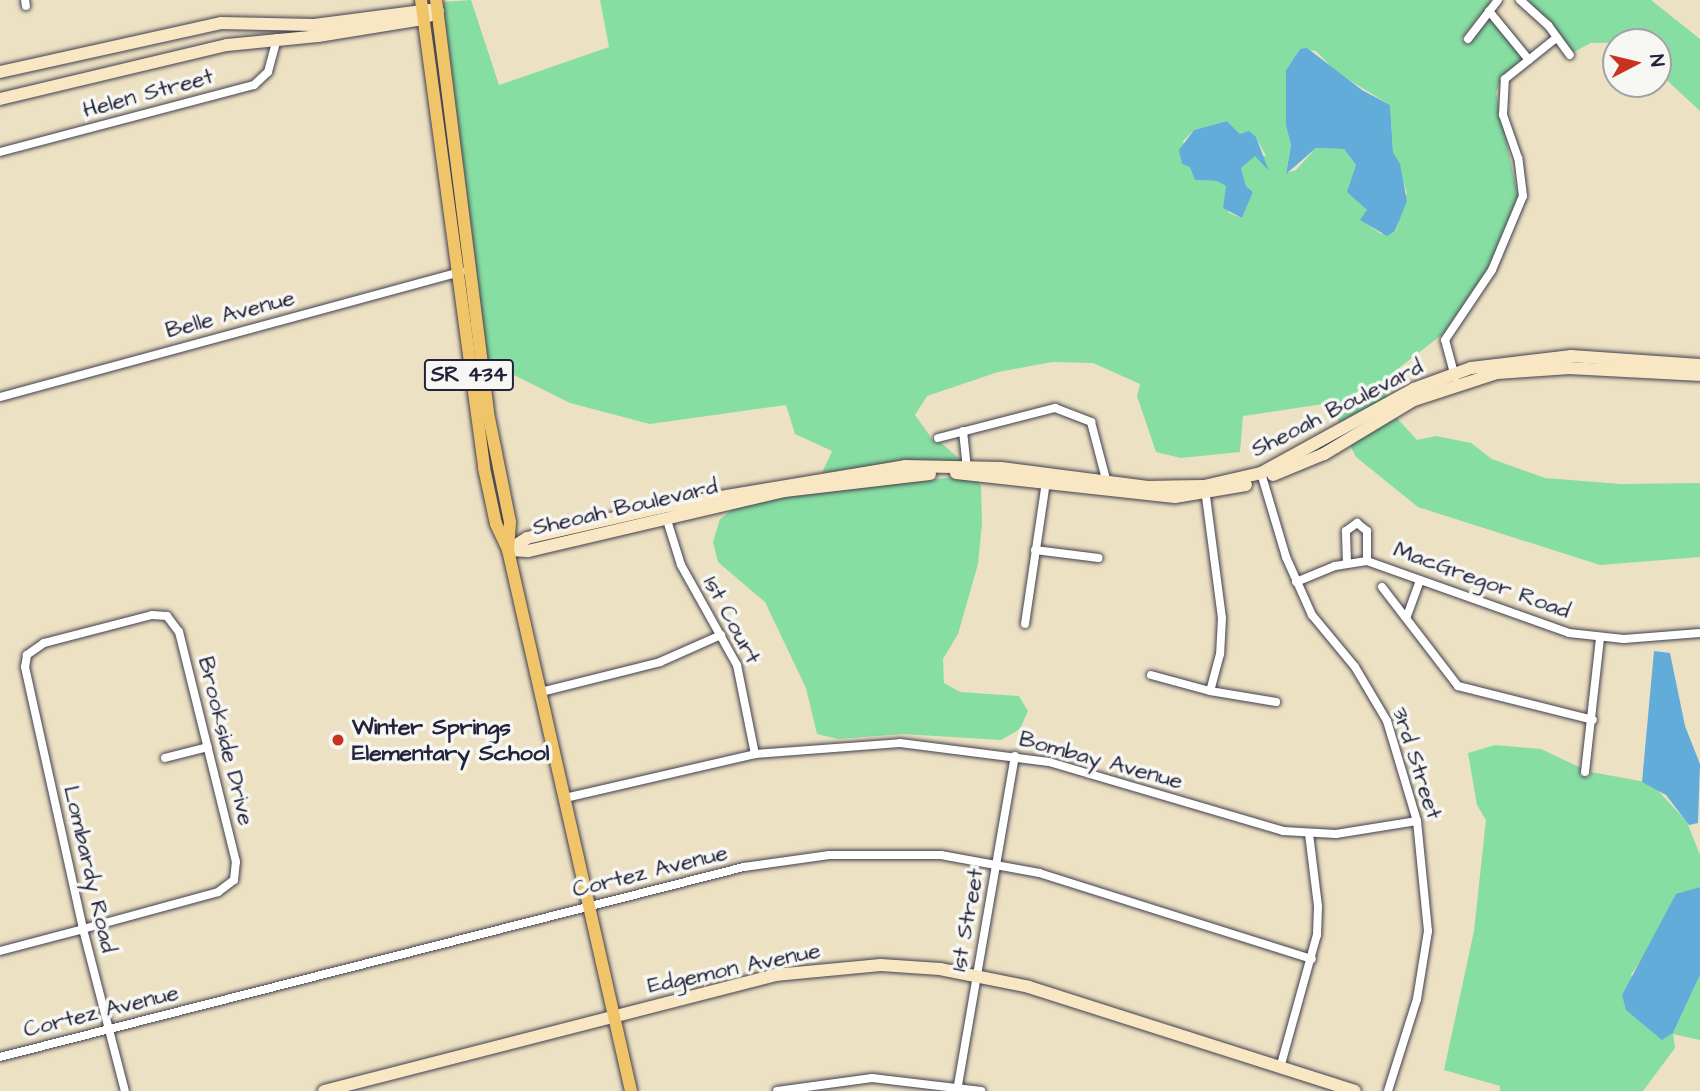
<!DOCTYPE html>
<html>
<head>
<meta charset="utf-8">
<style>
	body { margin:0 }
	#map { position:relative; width:1700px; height:1091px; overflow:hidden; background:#ede1c3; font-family:"Architects Daughter",sans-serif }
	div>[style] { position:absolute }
	.green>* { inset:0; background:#87dea2 }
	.water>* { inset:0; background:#62acda }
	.roads { filter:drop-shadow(0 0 2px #403f4f) drop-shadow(0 0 2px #403f4f) }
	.street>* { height:8px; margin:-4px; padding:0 4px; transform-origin:4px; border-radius:4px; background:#fff }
	.secondary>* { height:12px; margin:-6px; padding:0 6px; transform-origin:6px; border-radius:6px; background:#f9e7c3 }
	.primary>* { height:12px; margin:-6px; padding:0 6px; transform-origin:6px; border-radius:6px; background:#f0c469 }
	.dots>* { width:19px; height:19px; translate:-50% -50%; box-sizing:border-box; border:4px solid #f6f6f2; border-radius:50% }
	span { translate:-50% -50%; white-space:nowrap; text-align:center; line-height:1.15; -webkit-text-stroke:7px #f6f6f2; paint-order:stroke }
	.shield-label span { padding:2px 5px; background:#f6f6f2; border:2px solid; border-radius:5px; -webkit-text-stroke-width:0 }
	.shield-label { font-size:21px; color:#22223b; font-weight:700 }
	.street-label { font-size:23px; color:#22223b }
	.poi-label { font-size:23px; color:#22223b; font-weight:700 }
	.left { translate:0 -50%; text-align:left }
	.north { position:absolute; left:1602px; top:28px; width:70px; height:70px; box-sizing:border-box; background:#f6f6f2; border:2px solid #a1a1a9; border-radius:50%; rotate:83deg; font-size:19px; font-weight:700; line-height:28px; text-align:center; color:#22223b }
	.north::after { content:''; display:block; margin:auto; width:24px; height:32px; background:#c8321e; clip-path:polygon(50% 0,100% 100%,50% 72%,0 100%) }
</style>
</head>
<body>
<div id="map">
	<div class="green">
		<div style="clip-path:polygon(evenodd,471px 0,499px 85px,609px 47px,600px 0,1492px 0,1461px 39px,1468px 45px,1490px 19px,1523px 59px,1502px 76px,1496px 93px,1518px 196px,1488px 268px,1444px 333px,1381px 382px,1387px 399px,1341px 426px,1330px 403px,1243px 416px,1240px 452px,1181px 458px,1156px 452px,1137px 396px,1140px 384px,1093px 363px,1052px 362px,998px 372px,927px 396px,915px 415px,935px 443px,940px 442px,962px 461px,905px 462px,822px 473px,832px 451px,795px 434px,786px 405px,650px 424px,570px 403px,488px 362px,443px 2px,471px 0,1300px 49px,1316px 51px,1336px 72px,1390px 105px,1393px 152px,1407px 193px,1396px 231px,1381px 234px,1361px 220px,1367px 210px,1356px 200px,1356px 165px,1344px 149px,1316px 148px,1296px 170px,1286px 173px,1291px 145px,1286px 126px,1286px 70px,1300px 49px,471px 0,1227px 121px,1241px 135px,1256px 137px,1266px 156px,1255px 155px,1241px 168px,1246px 186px,1253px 192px,1242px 218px,1229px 213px,1224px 202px,1227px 186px,1218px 181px,1195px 180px,1183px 141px,1194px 130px,1227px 121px)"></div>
		<div style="clip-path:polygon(1528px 0,1651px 0,1700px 39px,1700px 111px,1658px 72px,1658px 42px,1591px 43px,1574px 52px)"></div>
		<div style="clip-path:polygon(1395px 416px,1417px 440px,1436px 436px,1471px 443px,1492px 459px,1545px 478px,1621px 484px,1700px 483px,1700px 557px,1600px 565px,1418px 507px,1356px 457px,1349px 443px)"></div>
		<div style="clip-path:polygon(954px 477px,976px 479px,981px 486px,982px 523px,978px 564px,958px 634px,943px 659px,944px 683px,960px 692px,1019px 696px,1028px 711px,1020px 729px,1001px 740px,903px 734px,838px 739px,817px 734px,806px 688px,765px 602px,718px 562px,713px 542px,720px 519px,735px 508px,785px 496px)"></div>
		<div style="clip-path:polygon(1495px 745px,1541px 749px,1581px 768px,1580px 776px,1589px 777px,1591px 772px,1651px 783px,1687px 822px,1700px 855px,1700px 887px,1676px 895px,1661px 930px,1631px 975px,1673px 1033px,1700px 975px,1700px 1040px,1673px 1034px,1675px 1048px,1643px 1091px,1500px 1091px,1500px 1086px,1444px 1070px,1474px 931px,1486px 820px,1477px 805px,1468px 753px)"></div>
	</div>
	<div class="water">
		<div style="clip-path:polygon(1307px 48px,1362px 90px,1390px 105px,1393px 152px,1400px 164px,1407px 201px,1395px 231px,1387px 236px,1360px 220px,1367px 210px,1347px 192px,1356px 165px,1344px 149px,1316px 148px,1286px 174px,1291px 145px,1286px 126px,1286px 70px,1300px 49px)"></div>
		<div style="clip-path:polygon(1227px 121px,1240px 134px,1249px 131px,1256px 137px,1269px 171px,1255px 156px,1241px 168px,1246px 186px,1253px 192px,1242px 218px,1223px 208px,1226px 186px,1217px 181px,1195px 180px,1190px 167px,1182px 164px,1179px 150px,1194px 130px)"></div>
		<div style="clip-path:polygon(1654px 651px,1670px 653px,1685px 726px,1700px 764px,1698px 823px,1689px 825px,1666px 795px,1642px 782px)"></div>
		<div style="clip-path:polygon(1700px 887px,1700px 975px,1673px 1033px,1662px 1040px,1626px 1010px,1622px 995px,1676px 894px)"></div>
	</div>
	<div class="roads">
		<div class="street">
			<div style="left:25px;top:0;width:6px;rotate:81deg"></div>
			<div style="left:1520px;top:0;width:38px;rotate:42deg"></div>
			<div style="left:1548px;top:25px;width:37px;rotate:54deg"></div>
			<div style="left:1489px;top:11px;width:63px;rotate:50.8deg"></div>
			<div style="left:1468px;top:39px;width:49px;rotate:-52.4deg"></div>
			<div style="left:0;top:152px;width:263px;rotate:-14.8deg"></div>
			<div style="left:254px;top:85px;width:19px;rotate:-43deg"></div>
			<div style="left:268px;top:72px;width:35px;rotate:-75deg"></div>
			<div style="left:1455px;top:377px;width:38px;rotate:-105deg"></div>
			<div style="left:1445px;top:340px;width:84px;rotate:-56.1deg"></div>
			<div style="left:1492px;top:270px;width:80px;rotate:-67.3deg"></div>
			<div style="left:1523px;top:196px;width:38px;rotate:-97deg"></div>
			<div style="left:1518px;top:158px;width:46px;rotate:-109.2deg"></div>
			<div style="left:1503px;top:115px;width:36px;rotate:-87deg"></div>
			<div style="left:1505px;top:79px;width:65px;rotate:-38.8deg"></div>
			<div style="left:0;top:397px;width:478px;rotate:-15.2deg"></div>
			<div style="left:963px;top:431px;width:39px;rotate:84deg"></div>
			<div style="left:938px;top:438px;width:121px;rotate:-14.4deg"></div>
			<div style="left:1055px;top:408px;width:39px;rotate:21deg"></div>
			<div style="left:1091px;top:422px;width:63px;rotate:75.3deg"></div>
			<div style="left:1261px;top:473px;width:88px;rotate:73.4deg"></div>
			<div style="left:1286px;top:557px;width:64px;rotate:65.9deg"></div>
			<div style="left:1312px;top:615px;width:67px;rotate:50.4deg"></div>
			<div style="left:1355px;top:667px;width:63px;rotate:59.3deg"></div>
			<div style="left:1387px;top:721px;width:104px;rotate:73.3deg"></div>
			<div style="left:1417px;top:821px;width:111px;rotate:84.3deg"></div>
			<div style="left:1428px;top:931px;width:69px;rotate:99.2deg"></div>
			<div style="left:1417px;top:999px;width:96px;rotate:107.5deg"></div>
			<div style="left:1205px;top:489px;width:130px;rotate:82.5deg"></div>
			<div style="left:1222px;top:618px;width:36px;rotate:93deg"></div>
			<div style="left:1220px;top:654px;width:38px;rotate:105deg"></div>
			<div style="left:666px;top:517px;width:50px;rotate:72.6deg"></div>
			<div style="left:681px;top:565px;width:115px;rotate:60.8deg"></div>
			<div style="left:737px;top:665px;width:91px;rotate:78.6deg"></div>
			<div style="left:1035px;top:550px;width:64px;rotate:7.2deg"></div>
			<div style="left:1347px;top:563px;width:32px;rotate:-92deg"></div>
			<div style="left:1346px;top:531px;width:14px;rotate:-36deg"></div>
			<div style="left:1357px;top:523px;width:13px;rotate:39deg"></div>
			<div style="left:1367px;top:531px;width:30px;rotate:90deg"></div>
			<div style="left:1296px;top:582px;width:42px;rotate:-22.3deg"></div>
			<div style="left:1335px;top:566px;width:32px;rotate:-9deg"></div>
			<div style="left:1367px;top:561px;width:214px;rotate:19.6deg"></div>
			<div style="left:1569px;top:633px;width:55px;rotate:6.2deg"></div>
			<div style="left:1624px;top:639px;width:76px;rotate:-4.5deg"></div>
			<div style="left:1382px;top:587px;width:125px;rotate:52.5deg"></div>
			<div style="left:1458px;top:686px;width:139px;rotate:14.1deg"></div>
			<div style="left:1407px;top:616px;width:38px;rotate:-70deg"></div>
			<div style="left:1025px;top:624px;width:145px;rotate:-81.6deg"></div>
			<div style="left:1151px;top:675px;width:61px;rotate:15.2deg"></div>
			<div style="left:1210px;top:691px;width:67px;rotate:9.5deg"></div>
			<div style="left:541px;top:692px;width:123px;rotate:-14.1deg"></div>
			<div style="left:660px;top:662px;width:67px;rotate:-23.9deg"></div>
			<div style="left:165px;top:758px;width:44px;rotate:-14.3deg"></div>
			<div style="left:1585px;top:772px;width:135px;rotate:-83.6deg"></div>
			<div style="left:565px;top:798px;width:195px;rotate:-13deg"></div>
			<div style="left:755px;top:754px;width:145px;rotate:-4.3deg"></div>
			<div style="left:900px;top:743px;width:150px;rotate:7.3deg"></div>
			<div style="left:1049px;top:762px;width:244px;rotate:16.4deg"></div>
			<div style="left:1283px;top:831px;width:53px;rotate:3.2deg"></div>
			<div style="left:1336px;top:834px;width:82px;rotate:-9.1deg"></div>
			<div style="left:0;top:951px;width:86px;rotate:-14.8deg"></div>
			<div style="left:83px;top:929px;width:140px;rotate:-15.3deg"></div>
			<div style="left:218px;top:892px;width:20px;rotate:-37deg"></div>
			<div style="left:234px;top:880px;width:18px;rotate:-84deg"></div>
			<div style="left:236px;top:862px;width:237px;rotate:-103.9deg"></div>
			<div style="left:179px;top:632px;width:20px;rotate:-127deg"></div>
			<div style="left:167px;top:616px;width:15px;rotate:-176deg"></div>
			<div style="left:152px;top:615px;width:112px;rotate:165.5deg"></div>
			<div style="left:44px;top:643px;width:21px;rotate:145deg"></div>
			<div style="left:27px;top:655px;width:12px;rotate:99deg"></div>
			<div style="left:25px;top:667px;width:268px;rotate:77.5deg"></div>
			<div style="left:83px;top:929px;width:167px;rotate:75.5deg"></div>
			<div style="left:0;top:1057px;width:768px;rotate:-14.33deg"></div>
			<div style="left:744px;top:867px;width:86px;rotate:-8deg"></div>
			<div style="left:829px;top:855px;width:112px"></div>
			<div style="left:941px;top:855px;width:100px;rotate:10.4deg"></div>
			<div style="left:1039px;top:873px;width:286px;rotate:17.5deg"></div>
			<div style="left:1280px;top:1068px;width:138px;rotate:-74.5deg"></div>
			<div style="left:1317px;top:935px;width:29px;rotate:-88deg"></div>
			<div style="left:1318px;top:906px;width:73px;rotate:-97.1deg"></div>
			<div style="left:777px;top:1091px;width:96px;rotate:-7.8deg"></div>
			<div style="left:872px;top:1078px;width:110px;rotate:6.8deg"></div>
			<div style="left:957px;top:1091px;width:340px;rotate:-80.2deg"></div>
		</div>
		<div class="secondary">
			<div style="left:0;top:72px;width:226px;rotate:-12.5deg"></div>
			<div style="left:221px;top:23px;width:93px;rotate:1.2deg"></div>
			<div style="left:314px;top:25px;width:117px;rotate:-7.4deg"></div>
			<div style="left:0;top:99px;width:233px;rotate:-13.4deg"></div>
			<div style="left:227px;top:45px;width:91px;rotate:-5.6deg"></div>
			<div style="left:318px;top:36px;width:106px;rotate:-9.2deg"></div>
			<div style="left:423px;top:19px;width:17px;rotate:-28deg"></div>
			<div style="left:956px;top:473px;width:220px;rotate:6.3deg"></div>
			<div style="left:1175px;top:497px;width:72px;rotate:-9.6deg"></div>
			<div style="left:1273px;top:475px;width:55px;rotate:-22.4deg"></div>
			<div style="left:1324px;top:454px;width:105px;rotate:-31deg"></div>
			<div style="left:1414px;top:400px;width:87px;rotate:-18deg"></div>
			<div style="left:1497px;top:373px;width:73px;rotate:-3.9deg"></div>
			<div style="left:1570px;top:368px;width:130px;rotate:3.1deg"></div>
			<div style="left:508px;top:550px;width:22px;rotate:-32deg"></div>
			<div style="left:527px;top:538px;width:144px;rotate:-12.9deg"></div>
			<div style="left:667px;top:506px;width:241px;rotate:-9.5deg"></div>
			<div style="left:905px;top:466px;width:96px;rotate:1.2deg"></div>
			<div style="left:1001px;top:468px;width:148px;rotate:7.4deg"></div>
			<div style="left:1148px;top:487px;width:56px;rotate:-1deg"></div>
			<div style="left:1204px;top:486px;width:58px;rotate:-12.8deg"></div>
			<div style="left:1261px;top:473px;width:175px;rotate:-28.8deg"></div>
			<div style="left:1414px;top:389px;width:61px;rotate:-20.2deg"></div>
			<div style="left:1471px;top:368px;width:101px;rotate:-6.8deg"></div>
			<div style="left:1571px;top:356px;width:129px;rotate:4deg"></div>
			<div style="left:509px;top:550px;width:19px;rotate:3deg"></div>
			<div style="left:528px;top:551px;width:263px;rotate:-13.2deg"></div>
			<div style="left:784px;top:491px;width:147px;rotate:-6.6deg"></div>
			<div style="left:324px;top:1091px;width:466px;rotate:-14.4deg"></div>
			<div style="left:775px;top:975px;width:106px;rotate:-5.4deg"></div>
			<div style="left:881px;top:965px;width:59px;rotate:3.9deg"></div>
			<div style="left:940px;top:969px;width:91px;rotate:11.4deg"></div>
			<div style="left:1029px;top:987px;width:342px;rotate:17.7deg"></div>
		</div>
		<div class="primary">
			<div style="left:421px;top:0;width:472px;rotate:82.3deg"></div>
			<div style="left:484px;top:468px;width:57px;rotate:77.9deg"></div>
			<div style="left:496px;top:524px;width:29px;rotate:65deg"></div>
			<div style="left:508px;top:550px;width:555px;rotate:77.19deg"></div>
			<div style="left:436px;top:0;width:416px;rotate:82.8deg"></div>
			<div style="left:488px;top:413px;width:111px;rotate:78.6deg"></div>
			<div style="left:510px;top:522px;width:27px;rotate:94deg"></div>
		</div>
	</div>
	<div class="dots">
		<div style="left:338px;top:740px;background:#c8321e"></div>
	</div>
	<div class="shield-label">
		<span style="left:469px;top:375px">SR 434</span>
	</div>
	<div class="street-label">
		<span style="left:148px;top:93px;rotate:-15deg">Helen Street</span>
		<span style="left:230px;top:314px;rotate:-15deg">Belle Avenue</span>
		<span style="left:1337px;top:408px;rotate:-27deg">Sheoah Boulevard</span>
		<span style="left:625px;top:507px;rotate:-13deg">Sheoah Boulevard</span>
		<span style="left:1482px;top:580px;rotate:20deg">MacGregor Road</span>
		<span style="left:732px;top:620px;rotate:62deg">1st Court</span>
		<span style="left:226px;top:741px;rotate:76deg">Brookside Drive</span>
		<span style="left:1101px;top:760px;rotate:15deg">Bombay Avenue</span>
		<span style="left:1417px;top:763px;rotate:72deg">3rd Street</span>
		<span style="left:90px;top:869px;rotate:77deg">Lombardy Road</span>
		<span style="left:650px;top:871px;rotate:-14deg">Cortez Avenue</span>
		<span style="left:967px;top:920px;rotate:-80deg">1st Street</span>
		<span style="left:734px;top:968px;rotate:-12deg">Edgemon Avenue</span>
		<span style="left:101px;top:1011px;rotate:-14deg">Cortez Avenue</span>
	</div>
	<div class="poi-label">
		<span class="left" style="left:352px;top:740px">Winter Springs<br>Elementary School</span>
	</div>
	<div class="north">N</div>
</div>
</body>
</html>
